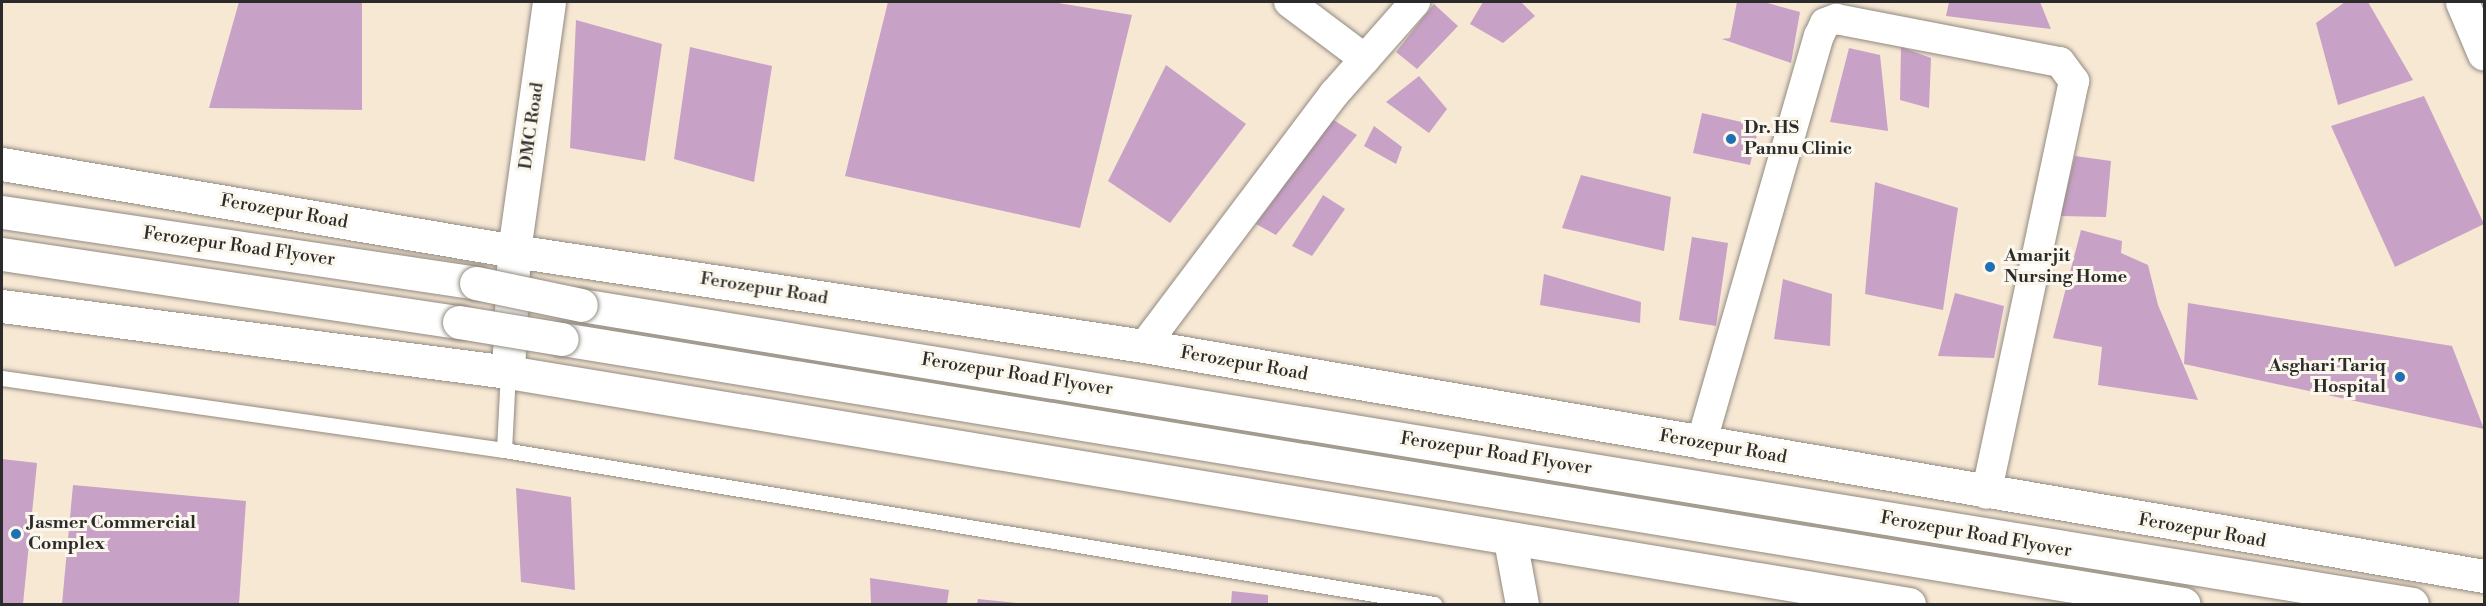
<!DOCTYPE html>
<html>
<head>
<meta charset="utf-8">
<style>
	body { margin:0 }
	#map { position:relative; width:2486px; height:606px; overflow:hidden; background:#f7e8d4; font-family:"Libre Bodoni",serif }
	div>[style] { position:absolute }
	.building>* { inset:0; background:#c8a1c6 }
	.roads { filter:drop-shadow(0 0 2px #918a80) drop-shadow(0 0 2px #918a80) }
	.lane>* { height:15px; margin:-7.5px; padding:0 7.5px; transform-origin:7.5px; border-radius:7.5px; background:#fff }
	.street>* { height:30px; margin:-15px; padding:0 15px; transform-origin:15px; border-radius:15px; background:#fff }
	.secondary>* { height:33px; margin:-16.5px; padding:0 16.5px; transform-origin:16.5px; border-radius:16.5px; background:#fff }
	.primary>* { height:33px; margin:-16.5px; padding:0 16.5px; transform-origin:16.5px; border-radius:16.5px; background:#fff }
	.bridges { filter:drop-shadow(0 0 2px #918a80) drop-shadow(0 0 2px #918a80) }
	.primary-bridge>* { height:33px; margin:-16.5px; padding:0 16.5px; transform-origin:16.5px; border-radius:16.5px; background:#fff }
	.dots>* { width:16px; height:16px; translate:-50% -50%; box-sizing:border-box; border:3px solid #fbf7ec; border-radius:50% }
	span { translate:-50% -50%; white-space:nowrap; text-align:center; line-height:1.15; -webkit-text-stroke:6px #fbf7ec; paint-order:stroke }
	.street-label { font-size:18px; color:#2b2b2b }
	.poi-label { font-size:18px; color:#2b2b2b; font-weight:700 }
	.left { translate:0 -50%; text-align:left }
	.right { translate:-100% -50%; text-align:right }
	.frame { position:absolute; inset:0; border:3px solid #2b2b2b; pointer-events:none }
</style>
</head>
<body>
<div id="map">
	<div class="building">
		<div style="clip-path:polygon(239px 2px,362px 2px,362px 110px,209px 108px)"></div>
		<div style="clip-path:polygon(888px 2px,1052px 2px,1132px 15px,1080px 228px,845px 176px)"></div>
		<div style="clip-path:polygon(1483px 2px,1521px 2px,1535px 16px,1503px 43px,1470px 24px)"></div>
		<div style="clip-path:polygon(1737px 2px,1764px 2px,1800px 12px,1791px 63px,1722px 39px,1730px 38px)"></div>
		<div style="clip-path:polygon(1949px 2px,2040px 2px,2051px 29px,1946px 16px)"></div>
		<div style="clip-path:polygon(2345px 2px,2368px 2px,2413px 80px,2338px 105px,2316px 23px)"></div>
		<div style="clip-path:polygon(1434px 4px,1458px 26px,1417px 69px,1396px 52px)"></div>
		<div style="clip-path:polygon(576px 20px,662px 44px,645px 161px,570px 148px)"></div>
		<div style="clip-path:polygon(690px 47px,772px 66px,754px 182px,674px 159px)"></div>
		<div style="clip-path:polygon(1901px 47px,1931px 58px,1929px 108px,1900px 100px)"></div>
		<div style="clip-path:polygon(1849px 48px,1880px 55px,1888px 131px,1830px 122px)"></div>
		<div style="clip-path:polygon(1166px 65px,1246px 124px,1170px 223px,1108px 181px)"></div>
		<div style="clip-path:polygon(1419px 76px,1447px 109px,1429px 133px,1386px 102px)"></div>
		<div style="clip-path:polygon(2424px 96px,2484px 224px,2395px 267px,2331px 126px)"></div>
		<div style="clip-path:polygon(1702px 113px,1759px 126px,1750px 165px,1693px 153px)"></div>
		<div style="clip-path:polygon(1332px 119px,1357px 135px,1276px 235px,1256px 224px)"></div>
		<div style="clip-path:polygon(1374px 126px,1402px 147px,1396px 164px,1364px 146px)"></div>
		<div style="clip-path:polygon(2075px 156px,2111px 161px,2106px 217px,2060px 216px)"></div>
		<div style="clip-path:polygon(1581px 175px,1671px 197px,1664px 251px,1562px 228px)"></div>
		<div style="clip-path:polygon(1875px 182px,1958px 208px,1943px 310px,1865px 294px)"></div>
		<div style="clip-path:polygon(1323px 195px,1345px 209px,1312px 256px,1292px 246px)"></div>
		<div style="clip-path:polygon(2081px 230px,2122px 241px,2121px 253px,2148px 265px,2158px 305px,2198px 400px,2098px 385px,2102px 347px,2053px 338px)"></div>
		<div style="clip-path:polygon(1692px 237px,1728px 243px,1716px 326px,1679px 320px)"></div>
		<div style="clip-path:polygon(1544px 274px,1641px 302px,1640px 323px,1540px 305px)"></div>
		<div style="clip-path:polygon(1783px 279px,1832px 294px,1830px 346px,1774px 339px)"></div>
		<div style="clip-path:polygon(1955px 293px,2004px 306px,1994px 358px,1938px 356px)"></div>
		<div style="clip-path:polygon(2188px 303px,2452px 346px,2484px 429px,2184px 364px)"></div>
		<div style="clip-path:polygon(2px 459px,37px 463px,23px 604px,2px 604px)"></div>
		<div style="clip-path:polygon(73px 485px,246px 501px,239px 604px,62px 604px)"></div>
		<div style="clip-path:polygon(516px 488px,571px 497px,575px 590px,521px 582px)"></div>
		<div style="clip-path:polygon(870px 578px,949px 590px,947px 604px,871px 604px)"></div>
		<div style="clip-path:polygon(1232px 591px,1268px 595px,1268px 604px,1231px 604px)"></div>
		<div style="clip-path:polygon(978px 599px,1017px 603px,1016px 604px,977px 604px)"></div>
	</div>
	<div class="roads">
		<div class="lane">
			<div style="left:2px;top:378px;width:507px;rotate:8.16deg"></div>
			<div style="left:504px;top:450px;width:78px;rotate:-87.1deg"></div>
			<div style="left:504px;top:450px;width:943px;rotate:9.4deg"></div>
		</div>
		<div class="street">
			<div style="left:1289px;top:2px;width:95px;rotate:36.9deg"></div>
			<div style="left:1144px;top:346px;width:316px;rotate:-53deg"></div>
			<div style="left:1334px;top:94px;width:123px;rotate:-48.6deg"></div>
			<div style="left:1701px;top:444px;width:425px;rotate:-73.9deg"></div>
			<div style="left:1819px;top:36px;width:14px;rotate:-65deg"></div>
			<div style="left:1825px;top:23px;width:12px;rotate:-20deg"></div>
			<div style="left:1836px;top:19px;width:228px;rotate:10.9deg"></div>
			<div style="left:2060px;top:62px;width:24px;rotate:54deg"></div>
			<div style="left:2074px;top:81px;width:422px;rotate:102deg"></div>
		</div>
		<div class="secondary">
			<div style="left:2462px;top:2px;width:56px;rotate:67.1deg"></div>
			<div style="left:2px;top:164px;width:519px;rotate:9.64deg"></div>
			<div style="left:514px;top:251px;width:637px;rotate:8.58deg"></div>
			<div style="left:1144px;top:346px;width:1360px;rotate:9.74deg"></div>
			<div style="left:2px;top:306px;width:510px;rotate:7.43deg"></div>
			<div style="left:508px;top:372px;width:1420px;rotate:9.4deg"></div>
			<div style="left:508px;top:372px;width:121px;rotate:-87.2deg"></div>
			<div style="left:514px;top:251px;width:251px;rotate:-82deg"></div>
			<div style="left:1510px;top:540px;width:65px;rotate:79.4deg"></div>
		</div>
		<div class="primary">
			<div style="left:2px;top:212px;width:479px;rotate:8.5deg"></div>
			<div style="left:2px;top:254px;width:462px;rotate:8.5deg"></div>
			<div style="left:581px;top:305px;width:1855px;rotate:9.27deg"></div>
			<div style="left:562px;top:339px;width:1643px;rotate:9.28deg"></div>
		</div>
	</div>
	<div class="bridges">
		<div class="primary-bridge">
			<div style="left:476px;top:283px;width:107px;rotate:11.8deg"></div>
			<div style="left:459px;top:322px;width:104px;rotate:9.4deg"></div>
		</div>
	</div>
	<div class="dots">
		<div style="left:1731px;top:139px;background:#1f6fb2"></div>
		<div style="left:1990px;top:267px;background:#1f6fb2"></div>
		<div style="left:2400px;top:377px;background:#1f6fb2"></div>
		<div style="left:16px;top:534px;background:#1f6fb2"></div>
	</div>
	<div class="street-label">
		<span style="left:532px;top:126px;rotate:-82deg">DMC Road</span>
		<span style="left:284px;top:212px;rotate:10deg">Ferozepur Road</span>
		<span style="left:239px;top:247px;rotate:8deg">Ferozepur Road Flyover</span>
		<span style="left:764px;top:289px;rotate:9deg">Ferozepur Road</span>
		<span style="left:1244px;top:364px;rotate:10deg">Ferozepur Road</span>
		<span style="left:1017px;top:375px;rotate:9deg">Ferozepur Road Flyover</span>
		<span style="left:1723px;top:447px;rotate:10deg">Ferozepur Road</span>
		<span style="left:1496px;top:454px;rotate:9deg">Ferozepur Road Flyover</span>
		<span style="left:2202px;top:531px;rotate:10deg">Ferozepur Road</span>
		<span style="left:1976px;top:535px;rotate:10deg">Ferozepur Road Flyover</span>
	</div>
	<div class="poi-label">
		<span class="left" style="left:1744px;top:139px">Dr. HS<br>Pannu Clinic</span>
		<span class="left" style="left:2004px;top:267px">Amarjit<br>Nursing Home</span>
		<span class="right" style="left:2386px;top:377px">Asghari Tariq<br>Hospital</span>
		<span class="left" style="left:28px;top:534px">Jasmer Commercial<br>Complex</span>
	</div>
	<div class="frame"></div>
</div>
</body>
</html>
